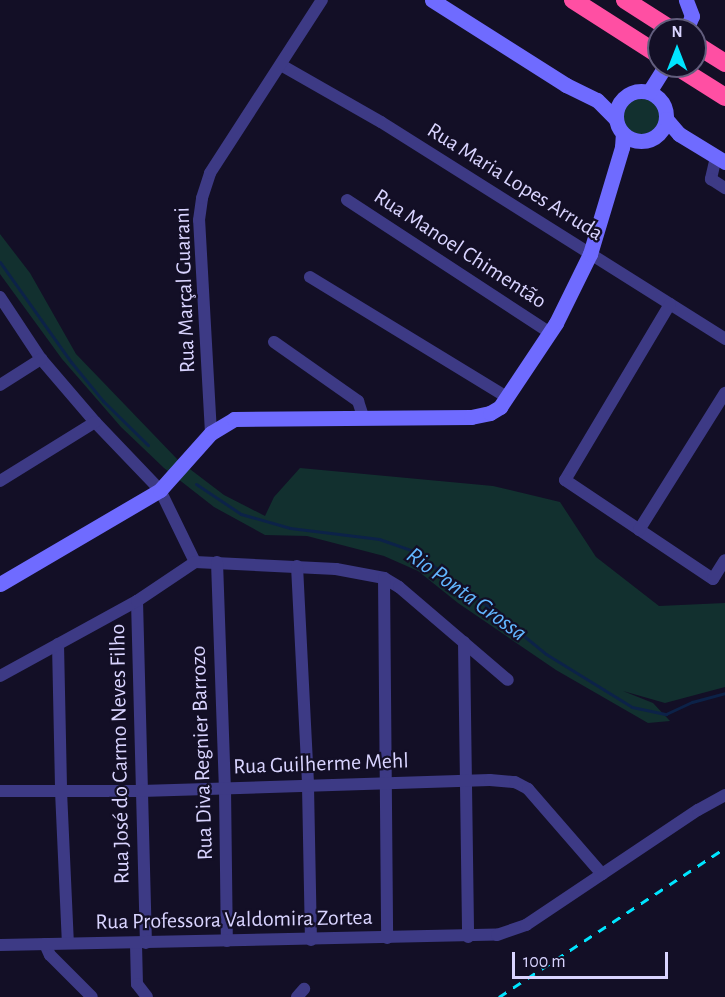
<!DOCTYPE html>
<meta charset="utf-8">
<style>
body{margin:0}
#map{position:relative;width:725px;height:997px;overflow:hidden;background:#130f26;font-family:"Alegreya Sans",sans-serif}
div>[style]{position:absolute}
.green>*{inset:0;background:#12302f}
.round{border-radius:50%}
.stream>*{height:3px;margin:-1.5px;padding:0 1.5px;transform-origin:1.5px;border-radius:1.5px;background:#0c2248}
.street>*{height:12px;margin:-6px;padding:0 6px;transform-origin:6px;border-radius:6px;background:#3d3a85}
.secondary>*{height:15px;margin:-7.5px;padding:0 7.5px;transform-origin:7.5px;border-radius:7.5px;background:#6f6bff}
.secondary>.ring{margin:-7.5px;padding:0;box-sizing:content-box;background:none;border:15px solid #6f6bff;border-radius:50%}
.highway>*{height:18px;margin:-9px;padding:0 9px;transform-origin:9px;border-radius:9px;background:#ff4fa3}
.rail>*{height:3px;margin-top:-1.5px;transform-origin:0;background:repeating-linear-gradient(90deg,#00e5ff 0 9px,transparent 0 17px)}
span{translate:-50% -50%;white-space:nowrap;text-align:center;line-height:1.15;-webkit-text-stroke:4.5px #130f26;paint-order:stroke}
.street-label{font-size:22px;color:#d9d4ff}
.water-label{font-size:24px;color:#62b6ff;font-style:italic}
.north{position:absolute;left:647px;top:18px;width:60px;height:60px;box-sizing:border-box;background:#130f26;border:2px solid #625e7d;border-radius:50%;rotate:0deg;font-size:16px;font-weight:700;line-height:24px;text-align:center;color:#d9d4ff}
.north::after{content:'';display:block;margin:auto;width:21px;height:27px;background:#00e5ff;clip-path:polygon(50% 0,100% 100%,50% 72%,0 100%)}
.scale{position:absolute;left:512px;top:952px;width:156px;height:27px;box-sizing:border-box;border:3px solid #d9d4ff;border-top:0;padding-left:8px;font-size:18px;line-height:21px;white-space:nowrap;color:#d9d4ff;-webkit-text-stroke:4px #130f26;paint-order:stroke}
</style>
<div id="map">
<div class="green">
<div class="round" style="left:620px;top:96px;width:40px;height:40px"></div>
<div style="clip-path:polygon(0 234px,30px 273px,76px 354px,178px 460px,224px 495px,265px 516px,274px 497px,300px 468px,493px 486px,560px 502px,596px 557px,659px 606px,725px 603px,725px 687px,665px 703px,623px 691px,653px 703px,670px 721px,648px 723px,556px 670px,458px 603px,418px 571px,384px 556px,307px 536px,265px 535px,214px 507px,164px 468px,121px 427px,62px 359px,0 274px)"></div>
</div>
<div class="stream">
<div style="left:0;top:262px;width:123px;rotate:54.6deg"></div>
<div style="left:71px;top:362px;width:50px;rotate:50.6deg"></div>
<div style="left:103px;top:401px;width:63px;rotate:44.4deg"></div>
<div style="left:196px;top:484px;width:54px;rotate:33.7deg"></div>
<div style="left:241px;top:514px;width:51px;rotate:15.9deg"></div>
<div style="left:290px;top:528px;width:90px;rotate:7deg"></div>
<div style="left:379px;top:539px;width:34px;rotate:19deg"></div>
<div style="left:411px;top:550px;width:85px;rotate:35.9deg"></div>
<div style="left:480px;top:600px;width:85px;rotate:39.3deg"></div>
<div style="left:546px;top:654px;width:101px;rotate:31.6deg"></div>
<div style="left:632px;top:707px;width:35px;rotate:12deg"></div>
<div style="left:666px;top:714px;width:29px;rotate:-25deg"></div>
<div style="left:692px;top:702px;width:34px;rotate:-15deg"></div>
</div>
<div class="street">
<div style="left:281px;top:65px;width:115px;rotate:29.7deg"></div>
<div style="left:381px;top:122px;width:407px;rotate:32.2deg"></div>
<div style="left:716px;top:157px;width:23px;rotate:103deg"></div>
<div style="left:711px;top:179px;width:17px;rotate:33deg"></div>
<div style="left:347px;top:200px;width:243px;rotate:33.2deg"></div>
<div style="left:310px;top:277px;width:232px;rotate:31.4deg"></div>
<div style="left:0;top:297px;width:74px;rotate:56.5deg"></div>
<div style="left:41px;top:359px;width:83px;rotate:49.4deg"></div>
<div style="left:95px;top:422px;width:94px;rotate:46.3deg"></div>
<div style="left:160px;top:490px;width:80px;rotate:64.1deg"></div>
<div style="left:195px;top:562px;width:141px;rotate:2.8deg"></div>
<div style="left:336px;top:569px;width:49px;rotate:10.6deg"></div>
<div style="left:384px;top:578px;width:17px;rotate:31deg"></div>
<div style="left:399px;top:587px;width:143px;rotate:40.5deg"></div>
<div style="left:670px;top:304px;width:205px;rotate:120.8deg"></div>
<div style="left:565px;top:480px;width:178px;rotate:33.8deg"></div>
<div style="left:713px;top:579px;width:22px;rotate:-58deg"></div>
<div style="left:274px;top:342px;width:103px;rotate:35.1deg"></div>
<div style="left:358px;top:401px;width:16px;rotate:72deg"></div>
<div style="left:0;top:385px;width:49px;rotate:-32.4deg"></div>
<div style="left:211px;top:433px;width:213px;rotate:-93.2deg"></div>
<div style="left:199px;top:220px;width:22px;rotate:-82deg"></div>
<div style="left:202px;top:198px;width:26px;rotate:-72deg"></div>
<div style="left:210px;top:173px;width:206px;rotate:-57.1deg"></div>
<div style="left:0;top:481px;width:112px;rotate:-31.8deg"></div>
<div style="left:639px;top:530px;width:162px;rotate:-57.9deg"></div>
<div style="left:217px;top:562px;width:226px;rotate:88deg"></div>
<div style="left:225px;top:788px;width:153px;rotate:89.3deg"></div>
<div style="left:297px;top:566px;width:220px;rotate:87.1deg"></div>
<div style="left:308px;top:786px;width:154px;rotate:88.9deg"></div>
<div style="left:384px;top:578px;width:360px;rotate:89.5deg"></div>
<div style="left:137px;top:601px;width:342px;rotate:88.5deg"></div>
<div style="left:464px;top:642px;width:295px;rotate:89.2deg"></div>
<div style="left:58px;top:644px;width:147px;rotate:88.8deg"></div>
<div style="left:61px;top:791px;width:152px;rotate:87.4deg"></div>
<div style="left:0;top:676px;width:156px;rotate:-28.7deg"></div>
<div style="left:137px;top:601px;width:70px;rotate:-33.9deg"></div>
<div style="left:0;top:791px;width:141px"></div>
<div style="left:141px;top:791px;width:349px;rotate:-1.8deg"></div>
<div style="left:490px;top:780px;width:25px;rotate:5deg"></div>
<div style="left:515px;top:782px;width:15px;rotate:28deg"></div>
<div style="left:528px;top:789px;width:113px;rotate:49deg"></div>
<div style="left:45px;top:944px;width:12px;rotate:66deg"></div>
<div style="left:50px;top:955px;width:59px;rotate:45deg"></div>
<div style="left:136px;top:944px;width:40px;rotate:88.6deg"></div>
<div style="left:137px;top:984px;width:16px;rotate:52deg"></div>
<div style="left:0;top:945px;width:497px;rotate:-1.2deg"></div>
<div style="left:497px;top:935px;width:31px;rotate:-19deg"></div>
<div style="left:526px;top:925px;width:207px;rotate:-33.8deg"></div>
<div style="left:698px;top:810px;width:31px;rotate:-29deg"></div>
<div style="left:297px;top:997px;width:11px;rotate:-49deg"></div>
</div>
<div class="secondary">
<div style="left:432px;top:0;width:159px;rotate:32.4deg"></div>
<div style="left:566px;top:85px;width:34px;rotate:26deg"></div>
<div style="left:597px;top:100px;width:27px;rotate:45deg"></div>
<div style="left:686px;top:30px;width:15px;rotate:-67deg"></div>
<div style="left:692px;top:16px;width:17px;rotate:-111deg"></div>
<div class="ring" style="left:616px;top:91px;width:35px;height:35px"></div>
<div style="left:649px;top:92px;width:31px;rotate:-58deg"></div>
<div style="left:666px;top:119px;width:20px;rotate:49deg"></div>
<div style="left:679px;top:134px;width:54px;rotate:31.3deg"></div>
<div style="left:0;top:584px;width:186px;rotate:-30.4deg"></div>
<div style="left:160px;top:490px;width:76px;rotate:-48.2deg"></div>
<div style="left:211px;top:433px;width:27px;rotate:-31deg"></div>
<div style="left:234px;top:419px;width:237px;rotate:-0.5deg"></div>
<div style="left:471px;top:417px;width:19px;rotate:-12deg"></div>
<div style="left:490px;top:413px;width:12px;rotate:-31deg"></div>
<div style="left:500px;top:407px;width:101px;rotate:-56.3deg"></div>
<div style="left:556px;top:323px;width:77px;rotate:-63.8deg"></div>
<div style="left:590px;top:254px;width:112px;rotate:-73.3deg"></div>
<div style="left:622px;top:147px;width:13px;rotate:-86deg"></div>
</div>
<div class="highway">
<div style="left:573px;top:0;width:102px;rotate:32.6deg"></div>
<div style="left:625px;top:0;width:56px;rotate:32.6deg"></div>
<div style="left:695px;top:44px;width:36px;rotate:32deg"></div>
<div style="left:676px;top:66px;width:58px;rotate:32.3deg"></div>
</div>
<div class="rail">
<div style="left:499px;top:997px;width:271px;rotate:-33.4deg"></div>
</div>
<div class="street-label">
<span style="left:515px;top:182px;rotate:32deg">Rua Maria Lopes Arruda</span>
<span style="left:460px;top:249px;rotate:33deg">Rua Manoel Chimentão</span>
<span style="left:185px;top:290px;rotate:-92deg">Rua Marçal Guarani</span>
<span style="left:202px;top:753px;rotate:-92deg">Rua Diva Regnier Barrozo</span>
<span style="left:120px;top:754px;rotate:-91deg">Rua José do Carmo Neves Filho</span>
<span style="left:321px;top:764px;rotate:-2deg">Rua Guilherme Mehl</span>
<span style="left:234px;top:920px;rotate:-1deg">Rua Professora Valdomira Zortea</span>
</div>
<div class="water-label">
<span style="left:466px;top:595px;rotate:36deg">Rio Ponta Grossa</span>
</div>
<div class="north">N</div>
<div class="scale">100 m</div>
</div>
